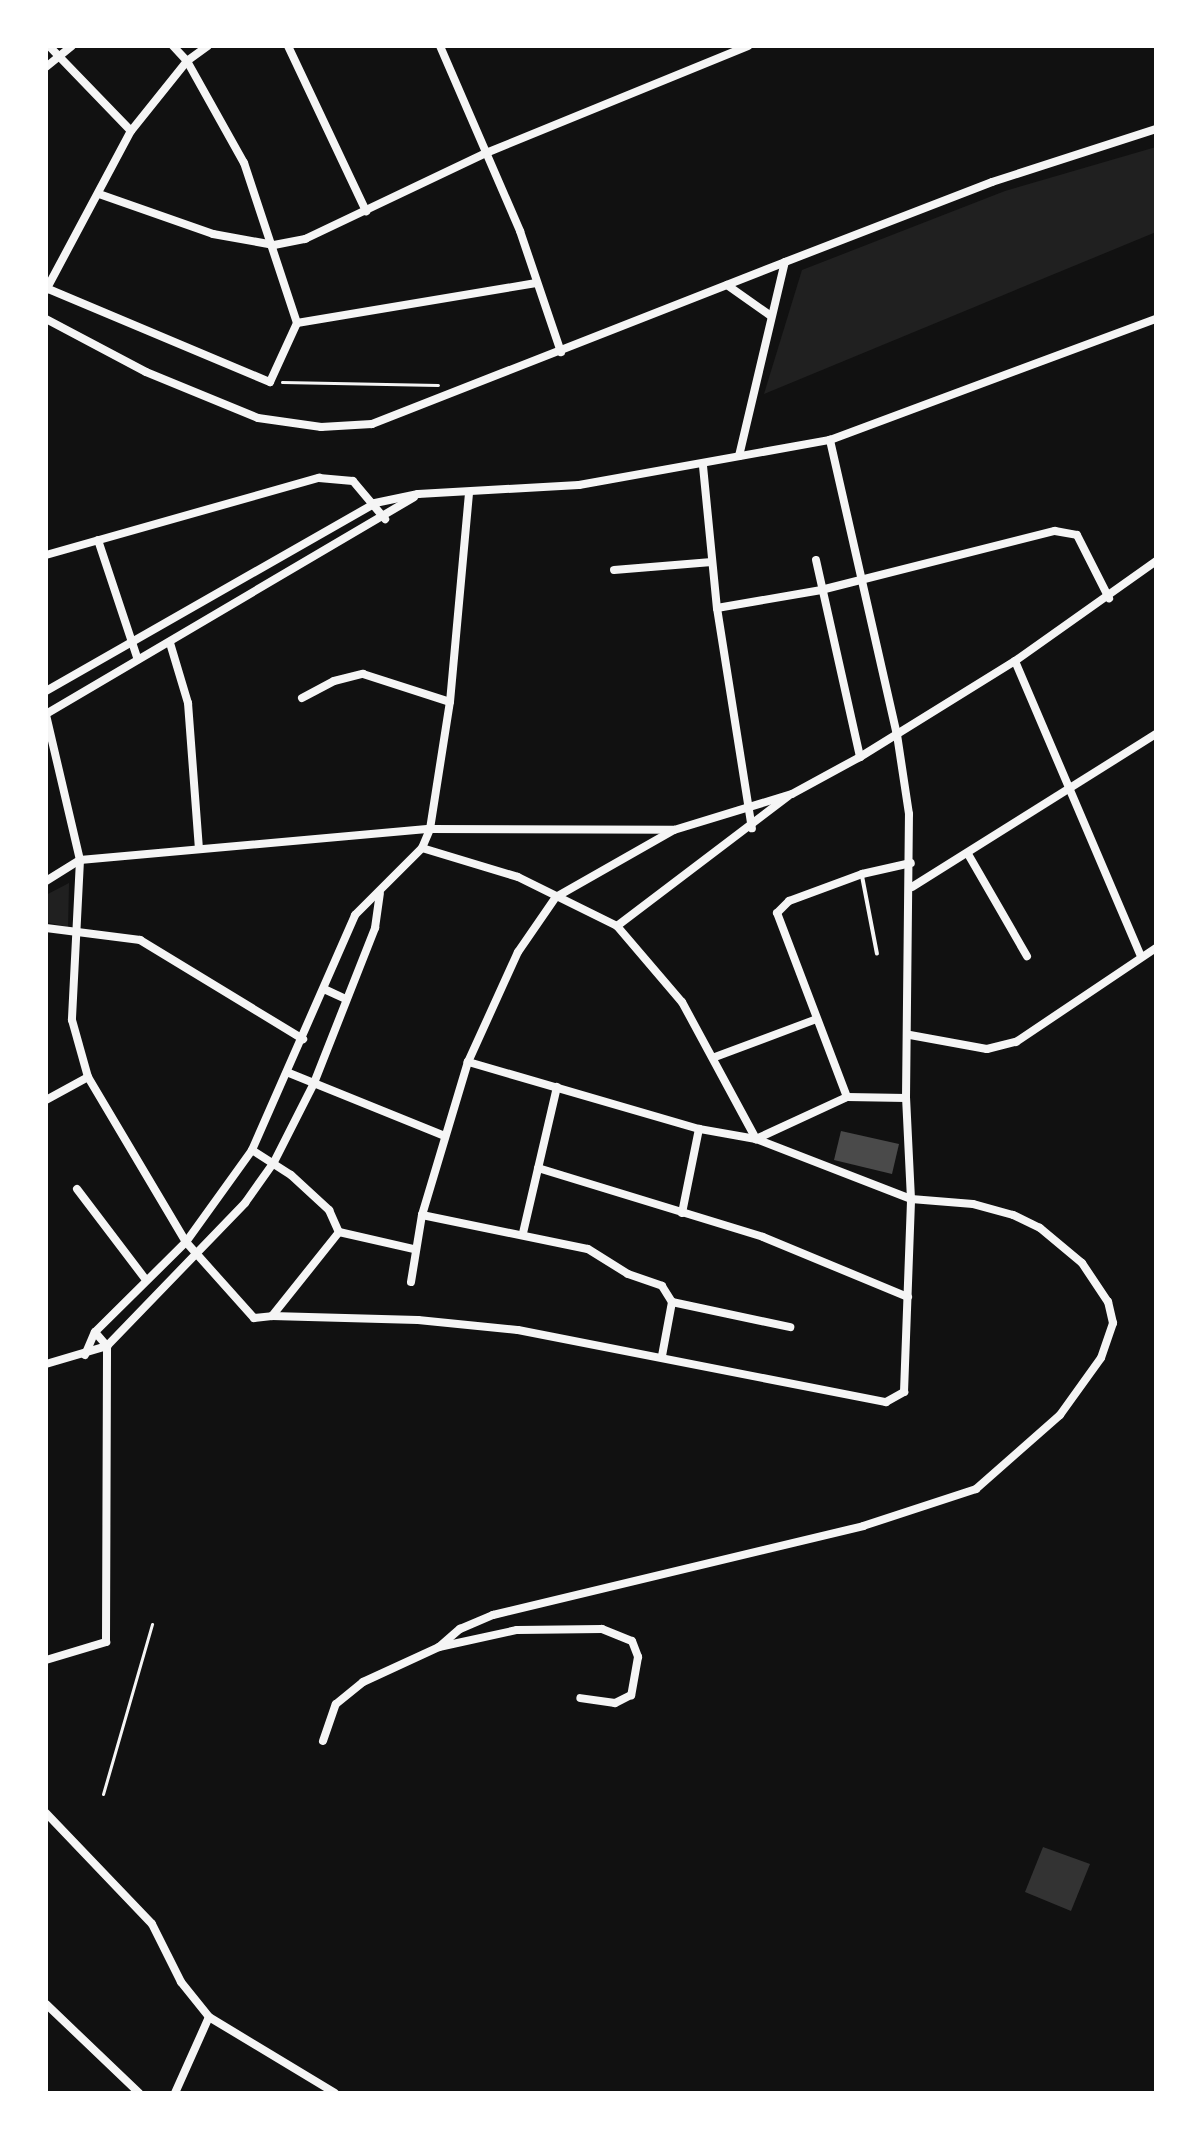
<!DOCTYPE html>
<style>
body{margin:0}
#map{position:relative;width:1202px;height:2139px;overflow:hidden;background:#111;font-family:"Source Serif 4",serif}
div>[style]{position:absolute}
.green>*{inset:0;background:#202020}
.water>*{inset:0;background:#333}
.building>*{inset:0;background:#4a4a4a}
.path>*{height:3px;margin:-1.5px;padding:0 1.5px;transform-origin:1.5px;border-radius:1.5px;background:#f5f5f5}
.service>*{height:4px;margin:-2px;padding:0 2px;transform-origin:2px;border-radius:2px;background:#f5f5f5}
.minor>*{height:8px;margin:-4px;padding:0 4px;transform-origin:4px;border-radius:4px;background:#f5f5f5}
span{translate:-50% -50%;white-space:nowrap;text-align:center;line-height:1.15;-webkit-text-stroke:7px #fff;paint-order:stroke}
.frame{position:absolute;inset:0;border:48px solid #fff;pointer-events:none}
</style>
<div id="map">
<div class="green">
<div style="clip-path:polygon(1156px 147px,1156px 232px,764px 394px,802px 270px,1005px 191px)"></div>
<div style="clip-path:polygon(69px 883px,68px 927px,46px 922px,46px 895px)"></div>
</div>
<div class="water">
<div style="clip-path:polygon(1043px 1847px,1090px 1864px,1071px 1911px,1025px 1892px)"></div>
</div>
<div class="building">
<div style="clip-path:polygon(841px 1131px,899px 1144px,892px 1174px,834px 1160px)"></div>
</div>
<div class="path">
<div style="left:282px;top:382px;width:156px;rotate:1.1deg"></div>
<div style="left:103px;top:1794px;width:177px;rotate:-73.9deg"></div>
</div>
<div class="service">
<div style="left:862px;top:876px;width:79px;rotate:79.1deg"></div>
</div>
<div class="minor">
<div style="left:49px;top:46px;width:118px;rotate:46deg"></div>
<div style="left:288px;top:46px;width:183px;rotate:64.7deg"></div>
<div style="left:440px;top:46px;width:202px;rotate:66.6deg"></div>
<div style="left:520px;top:231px;width:128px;rotate:71.3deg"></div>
<div style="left:46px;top:67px;width:33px;rotate:-39deg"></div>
<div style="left:99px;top:194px;width:121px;rotate:19.3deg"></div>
<div style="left:213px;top:234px;width:62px;rotate:10.2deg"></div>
<div style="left:274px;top:245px;width:32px;rotate:-11deg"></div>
<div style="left:305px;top:239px;width:200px;rotate:-25.4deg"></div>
<div style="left:486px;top:153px;width:283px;rotate:-22.2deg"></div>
<div style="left:727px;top:285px;width:54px;rotate:35.2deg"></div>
<div style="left:46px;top:288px;width:243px;rotate:22.8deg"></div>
<div style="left:270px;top:382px;width:65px;rotate:-65.4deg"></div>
<div style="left:297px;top:323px;width:169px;rotate:-108.3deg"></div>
<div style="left:244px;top:163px;width:117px;rotate:-119.2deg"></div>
<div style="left:187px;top:61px;width:21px;rotate:-133deg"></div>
<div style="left:46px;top:290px;width:180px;rotate:-61.9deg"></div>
<div style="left:131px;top:131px;width:90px;rotate:-51.3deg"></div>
<div style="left:187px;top:61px;width:26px;rotate:-36deg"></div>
<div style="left:46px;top:319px;width:113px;rotate:27.9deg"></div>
<div style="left:146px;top:372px;width:121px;rotate:22.3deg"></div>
<div style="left:258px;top:418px;width:64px;rotate:8.1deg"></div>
<div style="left:321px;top:427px;width:51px;rotate:-3.4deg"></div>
<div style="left:372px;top:424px;width:444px;rotate:-21.4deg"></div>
<div style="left:297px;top:323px;width:241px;rotate:-9.5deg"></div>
<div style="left:739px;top:456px;width:199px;rotate:-76.7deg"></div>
<div style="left:785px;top:262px;width:222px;rotate:-21.1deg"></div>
<div style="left:992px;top:182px;width:172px;rotate:-17.9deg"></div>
<div style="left:703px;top:466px;width:143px;rotate:84.4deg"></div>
<div style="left:717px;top:608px;width:223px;rotate:81deg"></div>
<div style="left:98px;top:540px;width:126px;rotate:71.6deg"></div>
<div style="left:46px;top:555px;width:284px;rotate:-15.8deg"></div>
<div style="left:319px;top:478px;width:34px;rotate:5deg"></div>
<div style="left:353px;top:481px;width:50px;rotate:49.9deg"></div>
<div style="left:816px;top:560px;width:202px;rotate:77.4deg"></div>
<div style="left:614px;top:570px;width:98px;rotate:-4.7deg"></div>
<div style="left:717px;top:608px;width:106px;rotate:-9.8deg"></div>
<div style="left:821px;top:590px;width:241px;rotate:-14.2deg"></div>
<div style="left:1055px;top:531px;width:22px;rotate:10deg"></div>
<div style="left:1077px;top:535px;width:71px;rotate:63.1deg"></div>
<div style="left:170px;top:643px;width:63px;rotate:73.3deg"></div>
<div style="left:188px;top:703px;width:146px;rotate:85.7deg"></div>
<div style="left:1015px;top:661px;width:321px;rotate:66.9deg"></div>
<div style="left:46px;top:691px;width:379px;rotate:-29.7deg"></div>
<div style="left:375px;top:503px;width:44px;rotate:-11.8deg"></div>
<div style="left:418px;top:494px;width:161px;rotate:-3.2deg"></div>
<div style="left:579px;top:485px;width:255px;rotate:-10.2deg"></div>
<div style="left:830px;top:440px;width:348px;rotate:-20.4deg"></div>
<div style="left:302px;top:698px;width:36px;rotate:-28deg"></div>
<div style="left:334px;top:681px;width:30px;rotate:-14deg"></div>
<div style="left:363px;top:674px;width:91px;rotate:17.8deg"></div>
<div style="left:46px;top:714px;width:427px;rotate:-30.5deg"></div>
<div style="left:46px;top:715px;width:149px;rotate:76.8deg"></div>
<div style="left:80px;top:860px;width:160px;rotate:92.9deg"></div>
<div style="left:72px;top:1020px;width:59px;rotate:74.3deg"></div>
<div style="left:88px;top:1077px;width:192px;rotate:59.3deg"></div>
<div style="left:186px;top:1242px;width:102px;rotate:48.2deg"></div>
<div style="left:254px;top:1318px;width:18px;rotate:-6deg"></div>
<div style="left:272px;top:1316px;width:107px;rotate:-51.4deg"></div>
<div style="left:422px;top:848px;width:100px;rotate:16.8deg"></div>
<div style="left:518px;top:877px;width:110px;rotate:26.3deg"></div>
<div style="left:617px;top:926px;width:100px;rotate:49.5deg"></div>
<div style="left:682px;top:1002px;width:156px;rotate:61.6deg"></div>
<div style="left:968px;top:854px;width:118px;rotate:60deg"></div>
<div style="left:46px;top:881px;width:40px;rotate:-32deg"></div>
<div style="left:80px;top:860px;width:351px;rotate:-5.1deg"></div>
<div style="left:430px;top:829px;width:244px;rotate:0.2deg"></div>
<div style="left:674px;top:830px;width:123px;rotate:-17deg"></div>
<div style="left:792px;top:794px;width:77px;rotate:-28.6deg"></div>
<div style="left:860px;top:757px;width:182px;rotate:-31.8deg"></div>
<div style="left:1015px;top:661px;width:173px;rotate:-35.3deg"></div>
<div style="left:912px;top:887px;width:288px;rotate:-32.1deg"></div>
<div style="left:617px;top:926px;width:215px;rotate:-37.2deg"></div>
<div style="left:46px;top:928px;width:95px;rotate:7.3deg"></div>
<div style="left:140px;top:940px;width:191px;rotate:31.3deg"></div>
<div style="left:324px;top:989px;width:23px;rotate:25deg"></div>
<div style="left:910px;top:1035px;width:78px;rotate:10.3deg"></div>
<div style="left:987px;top:1049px;width:30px;rotate:-14deg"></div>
<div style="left:1016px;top:1042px;width:169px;rotate:-33.9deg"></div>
<div style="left:715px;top:1057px;width:106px;rotate:-20.5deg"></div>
<div style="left:289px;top:1073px;width:168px;rotate:22deg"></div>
<div style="left:847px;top:1097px;width:197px;rotate:-110.8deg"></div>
<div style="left:777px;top:913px;width:17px;rotate:-45deg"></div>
<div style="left:789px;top:901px;width:78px;rotate:-20.3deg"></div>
<div style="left:862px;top:874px;width:50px;rotate:-12.7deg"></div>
<div style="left:46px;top:1100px;width:48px;rotate:-28.7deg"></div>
<div style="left:756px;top:1139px;width:100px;rotate:-24.8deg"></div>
<div style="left:847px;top:1097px;width:59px;rotate:1deg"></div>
<div style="left:252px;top:1150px;width:46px;rotate:32.7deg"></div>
<div style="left:291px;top:1175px;width:52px;rotate:42.6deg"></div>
<div style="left:329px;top:1210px;width:24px;rotate:66deg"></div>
<div style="left:339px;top:1232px;width:77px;rotate:12.8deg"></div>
<div style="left:538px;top:1168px;width:235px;rotate:17deg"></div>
<div style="left:763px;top:1237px;width:157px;rotate:22.5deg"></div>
<div style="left:77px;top:1189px;width:114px;rotate:52.8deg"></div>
<div style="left:682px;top:1213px;width:86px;rotate:-78.6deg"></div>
<div style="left:422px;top:1215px;width:169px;rotate:11.6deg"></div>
<div style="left:588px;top:1249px;width:47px;rotate:32deg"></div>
<div style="left:628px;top:1274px;width:36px;rotate:19deg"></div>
<div style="left:662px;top:1286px;width:19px;rotate:58deg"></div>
<div style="left:672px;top:1302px;width:55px;rotate:100.5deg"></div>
<div style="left:523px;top:1233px;width:150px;rotate:-76.9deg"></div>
<div style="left:411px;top:1282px;width:68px;rotate:-80.7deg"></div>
<div style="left:422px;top:1215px;width:160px;rotate:-73.3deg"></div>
<div style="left:468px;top:1062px;width:121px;rotate:-65.6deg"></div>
<div style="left:518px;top:952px;width:67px;rotate:-55.4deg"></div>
<div style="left:556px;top:897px;width:136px;rotate:-29.6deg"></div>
<div style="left:672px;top:1302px;width:121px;rotate:12deg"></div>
<div style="left:272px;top:1316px;width:146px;rotate:1.6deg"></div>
<div style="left:418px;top:1320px;width:100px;rotate:5.7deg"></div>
<div style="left:518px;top:1330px;width:375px;rotate:11.1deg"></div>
<div style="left:886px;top:1402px;width:21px;rotate:-29deg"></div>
<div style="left:904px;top:1392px;width:193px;rotate:-87.9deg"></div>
<div style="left:911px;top:1199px;width:101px;rotate:-92.8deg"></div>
<div style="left:906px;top:1098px;width:284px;rotate:-89.4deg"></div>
<div style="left:909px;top:814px;width:80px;rotate:-98.6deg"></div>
<div style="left:897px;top:735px;width:303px;rotate:-102.8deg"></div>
<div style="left:85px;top:1355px;width:25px;rotate:-67deg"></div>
<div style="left:95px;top:1332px;width:128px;rotate:-44.7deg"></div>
<div style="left:186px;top:1242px;width:113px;rotate:-54.3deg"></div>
<div style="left:252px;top:1150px;width:257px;rotate:-66.3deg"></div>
<div style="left:355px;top:915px;width:95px;rotate:-45deg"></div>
<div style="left:422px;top:848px;width:21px;rotate:-67deg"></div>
<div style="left:430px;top:829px;width:129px;rotate:-81.1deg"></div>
<div style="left:450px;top:702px;width:210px;rotate:-84.8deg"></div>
<div style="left:46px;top:1364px;width:64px;rotate:-16.4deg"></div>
<div style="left:107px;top:1346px;width:199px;rotate:-46deg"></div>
<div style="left:245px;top:1203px;width:50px;rotate:-54.7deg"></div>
<div style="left:274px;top:1162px;width:89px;rotate:-63.1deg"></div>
<div style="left:314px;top:1083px;width:167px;rotate:-68.5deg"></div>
<div style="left:375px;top:928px;width:35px;rotate:-82deg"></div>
<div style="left:439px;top:1647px;width:28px;rotate:-41deg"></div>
<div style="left:460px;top:1629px;width:36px;rotate:-23deg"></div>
<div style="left:493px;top:1615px;width:381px;rotate:-13.5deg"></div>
<div style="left:863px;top:1526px;width:119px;rotate:-18.1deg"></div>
<div style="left:976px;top:1489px;width:112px;rotate:-41.4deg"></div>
<div style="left:1060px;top:1415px;width:70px;rotate:-54.3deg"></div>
<div style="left:1101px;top:1358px;width:37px;rotate:-71deg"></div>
<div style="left:1113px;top:1323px;width:22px;rotate:-103deg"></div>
<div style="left:1108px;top:1302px;width:47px;rotate:-123.7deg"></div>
<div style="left:1082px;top:1263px;width:55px;rotate:-140.2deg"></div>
<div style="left:1040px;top:1228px;width:30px;rotate:-154deg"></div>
<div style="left:1013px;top:1215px;width:41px;rotate:-164.6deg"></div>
<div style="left:973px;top:1204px;width:62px;rotate:-175.4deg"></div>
<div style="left:911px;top:1199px;width:166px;rotate:-158.8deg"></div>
<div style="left:756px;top:1139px;width:58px;rotate:-170deg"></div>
<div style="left:699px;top:1129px;width:241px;rotate:-163.8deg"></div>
<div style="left:46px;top:1660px;width:63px;rotate:-16.7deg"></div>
<div style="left:106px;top:1642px;width:296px;rotate:-89.8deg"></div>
<div style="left:107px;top:1346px;width:18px;rotate:-131deg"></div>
<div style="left:323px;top:1741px;width:39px;rotate:-71deg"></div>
<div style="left:336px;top:1704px;width:35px;rotate:-39deg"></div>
<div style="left:363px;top:1682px;width:84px;rotate:-24.7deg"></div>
<div style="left:439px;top:1647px;width:80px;rotate:-12.3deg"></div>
<div style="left:517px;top:1630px;width:85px;rotate:-0.7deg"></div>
<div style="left:602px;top:1629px;width:32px;rotate:22deg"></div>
<div style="left:632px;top:1641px;width:17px;rotate:69deg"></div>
<div style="left:638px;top:1657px;width:39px;rotate:100deg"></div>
<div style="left:631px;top:1695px;width:18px;rotate:153deg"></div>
<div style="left:615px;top:1703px;width:35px;rotate:-172deg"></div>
<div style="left:46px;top:1813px;width:153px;rotate:46.3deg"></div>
<div style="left:152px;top:1924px;width:65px;rotate:63.4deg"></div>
<div style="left:181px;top:1982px;width:45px;rotate:51.3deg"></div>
<div style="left:209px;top:2017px;width:147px;rotate:31.1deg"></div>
<div style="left:46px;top:2004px;width:129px;rotate:43.7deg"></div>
<div style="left:175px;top:2093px;width:83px;rotate:-65.9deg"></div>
</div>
<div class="frame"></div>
</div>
